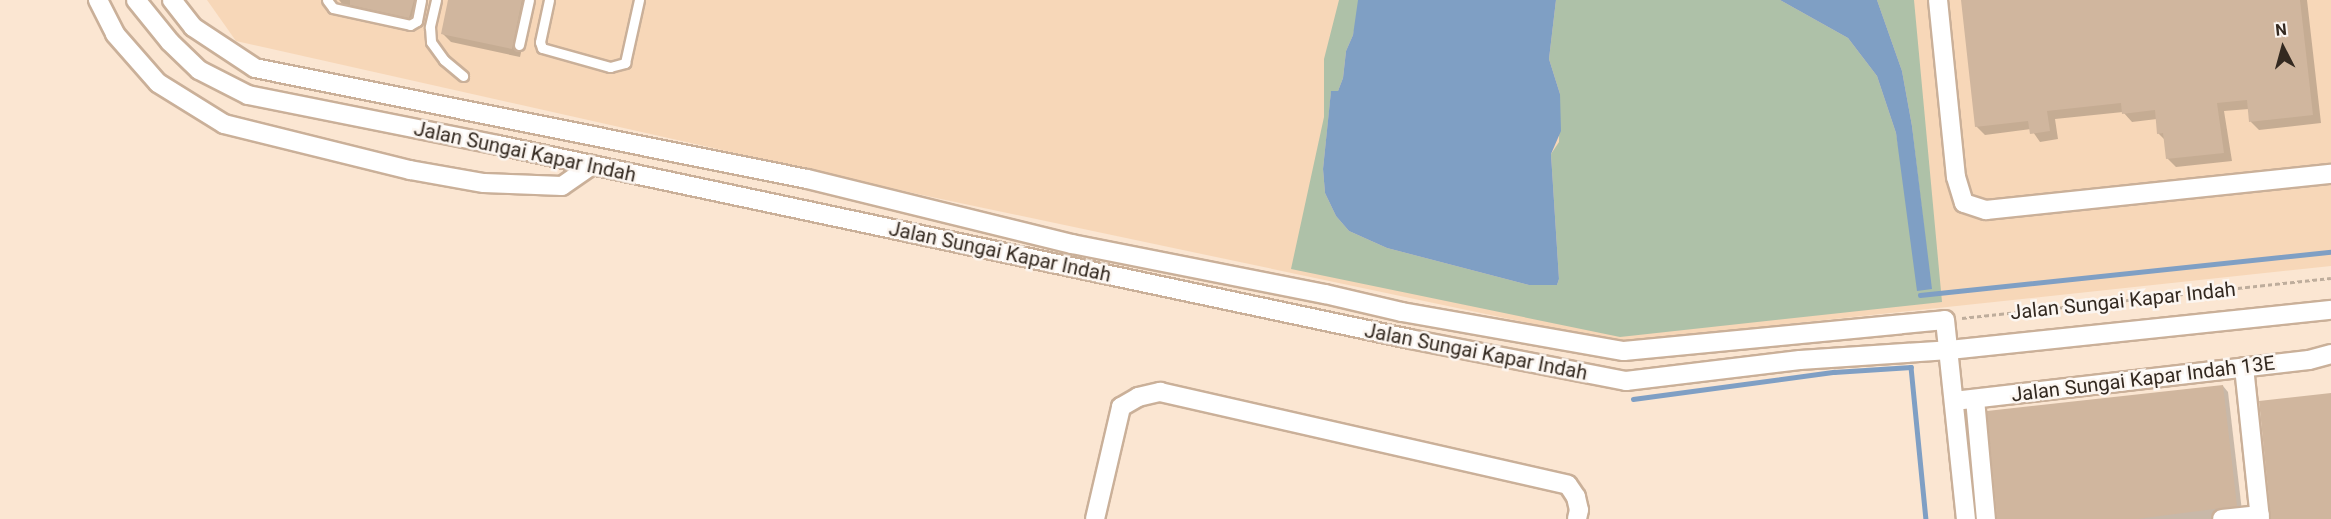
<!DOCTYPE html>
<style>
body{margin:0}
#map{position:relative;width:2331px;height:519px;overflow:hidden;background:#fbe6d2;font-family:Roboto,sans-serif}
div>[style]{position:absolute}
.built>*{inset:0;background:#f7d7b8}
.green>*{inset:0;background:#aec1a8}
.water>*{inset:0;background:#7f9fc4}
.shadow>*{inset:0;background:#0003}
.stream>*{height:4.5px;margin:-2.25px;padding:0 2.25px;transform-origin:2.25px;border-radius:2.25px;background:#7f9fc4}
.building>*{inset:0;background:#d0b69e}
.path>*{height:3px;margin-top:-1.5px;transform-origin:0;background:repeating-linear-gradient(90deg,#bead9c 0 4.5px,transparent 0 7.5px)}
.roads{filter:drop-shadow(2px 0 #cab099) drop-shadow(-2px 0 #cab099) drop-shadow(0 2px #cab099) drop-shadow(0 -2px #cab099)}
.lane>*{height:9px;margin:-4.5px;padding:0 4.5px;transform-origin:4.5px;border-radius:4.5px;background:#fff}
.street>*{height:18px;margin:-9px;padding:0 9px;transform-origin:9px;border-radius:9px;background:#fff}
span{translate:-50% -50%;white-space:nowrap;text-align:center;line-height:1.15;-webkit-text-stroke:5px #fcf6f1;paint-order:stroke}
.street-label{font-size:20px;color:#332920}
.north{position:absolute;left:2253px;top:18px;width:60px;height:60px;-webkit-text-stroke:4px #fcf6f1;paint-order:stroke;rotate:354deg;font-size:16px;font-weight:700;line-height:24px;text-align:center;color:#332920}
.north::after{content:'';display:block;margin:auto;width:21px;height:27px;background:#332920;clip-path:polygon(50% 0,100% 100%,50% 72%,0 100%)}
</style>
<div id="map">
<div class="built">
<div style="clip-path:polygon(207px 0,2331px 0,2331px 266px,1619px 342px,922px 195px,236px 41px)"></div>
</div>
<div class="green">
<div style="clip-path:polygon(1339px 0,1358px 0,1358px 13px,1353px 35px,1346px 51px,1343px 78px,1338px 91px,1331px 92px,1323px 169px,1325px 193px,1336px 216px,1349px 231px,1387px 248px,1529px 285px,1557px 285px,1559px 279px,1551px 154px,1559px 142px,1560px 94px,1549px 59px,1556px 0,1780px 0,1848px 38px,1877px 76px,1896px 133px,1904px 179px,1931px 289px,1912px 126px,1902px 71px,1877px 0,1914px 0,1942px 302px,1620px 337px,1291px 269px,1324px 117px,1324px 59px)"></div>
</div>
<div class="water">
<div style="clip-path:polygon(1358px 0,1556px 0,1549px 59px,1560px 94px,1561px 131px,1551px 154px,1559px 279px,1557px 285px,1529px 285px,1387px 248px,1349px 231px,1336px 216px,1325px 193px,1323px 169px,1331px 91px,1338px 91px,1343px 78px,1346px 51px,1353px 35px)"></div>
<div style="clip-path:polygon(1780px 0,1877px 0,1902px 71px,1912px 126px,1932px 289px,1917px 291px,1896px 133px,1877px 76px,1848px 38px)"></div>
</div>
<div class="shadow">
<div style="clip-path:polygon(339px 0,424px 0,419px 24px,347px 10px)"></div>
<div style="clip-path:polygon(450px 0,533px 0,520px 57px,451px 42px,443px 34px)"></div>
<div style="clip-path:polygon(1962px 0,2307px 0,2321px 123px,2259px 130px,2251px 122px,2249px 109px,2224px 111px,2232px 161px,2176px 167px,2167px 158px,2165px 140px,2158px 133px,2157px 119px,2132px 122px,2123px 112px,2055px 119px,2058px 139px,2040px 142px,2031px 129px,1985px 135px,1976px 126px)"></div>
<div style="clip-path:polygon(2223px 386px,2228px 392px,2242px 511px,2219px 519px,1999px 519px)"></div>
</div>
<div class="stream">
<div style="left:1920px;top:295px;width:413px;rotate:-6deg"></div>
<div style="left:1633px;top:399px;width:203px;rotate:-7.7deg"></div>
<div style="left:1834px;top:372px;width:77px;rotate:-3.7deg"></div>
<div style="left:1911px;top:367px;width:153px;rotate:84.4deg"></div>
</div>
<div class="building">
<div style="clip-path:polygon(350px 0,414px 0,409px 18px,350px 5px)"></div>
<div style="clip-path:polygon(448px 0,522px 0,512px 49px,441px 34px)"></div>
<div style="clip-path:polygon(1961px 0,2300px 0,2313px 115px,2249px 122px,2247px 100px,2217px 103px,2224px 153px,2166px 159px,2163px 133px,2157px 134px,2155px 110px,2122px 114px,2121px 103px,2047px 111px,2050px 131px,2030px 134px,2028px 121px,1975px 127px)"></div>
<div style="clip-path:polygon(2223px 385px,2237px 506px,2137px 519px,1997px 519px,1987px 411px)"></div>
<div style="clip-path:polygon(2331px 393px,2331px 519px,2271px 519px,2259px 401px)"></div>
</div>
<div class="path">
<div style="left:1962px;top:318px;width:371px;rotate:-6.2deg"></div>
</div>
<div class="roads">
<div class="lane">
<div style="left:327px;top:0;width:10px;rotate:53deg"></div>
<div style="left:333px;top:8px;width:79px;rotate:12.4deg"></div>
<div style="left:410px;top:25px;width:8px;rotate:-30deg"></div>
<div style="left:417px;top:21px;width:21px;rotate:-79deg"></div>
<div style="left:436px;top:0;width:28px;rotate:103deg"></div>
<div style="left:430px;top:27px;width:15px;rotate:86deg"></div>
<div style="left:431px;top:42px;width:22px;rotate:54deg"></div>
<div style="left:444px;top:60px;width:25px;rotate:40deg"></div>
<div style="left:549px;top:0;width:43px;rotate:102.1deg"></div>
<div style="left:540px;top:42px;width:6px;rotate:72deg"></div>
<div style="left:542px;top:48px;width:71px;rotate:15.6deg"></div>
<div style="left:610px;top:67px;width:16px;rotate:-15deg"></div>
<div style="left:625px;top:63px;width:65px;rotate:-77.5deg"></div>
<div style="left:519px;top:45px;width:46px;rotate:-77.5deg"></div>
</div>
<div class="street">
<div style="left:98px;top:0;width:38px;rotate:63deg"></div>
<div style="left:115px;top:34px;width:65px;rotate:48.7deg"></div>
<div style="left:158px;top:83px;width:78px;rotate:31.8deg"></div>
<div style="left:224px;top:124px;width:192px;rotate:13.9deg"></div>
<div style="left:410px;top:170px;width:75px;rotate:10deg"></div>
<div style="left:484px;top:183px;width:78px;rotate:2.2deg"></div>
<div style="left:562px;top:186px;width:37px;rotate:-35deg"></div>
<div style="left:136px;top:0;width:54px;rotate:51deg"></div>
<div style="left:170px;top:42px;width:40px;rotate:44deg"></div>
<div style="left:199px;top:70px;width:55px;rotate:27deg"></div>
<div style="left:248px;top:95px;width:255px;rotate:11.3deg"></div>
<div style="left:498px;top:145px;width:932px;rotate:12.01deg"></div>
<div style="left:1410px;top:339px;width:220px;rotate:11deg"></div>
<div style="left:1626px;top:381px;width:175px;rotate:-6.9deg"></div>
<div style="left:1800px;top:360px;width:149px;rotate:-3.8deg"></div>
<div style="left:1949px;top:350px;width:384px;rotate:-6deg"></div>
<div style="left:172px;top:0;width:34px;rotate:52deg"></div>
<div style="left:193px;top:27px;width:74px;rotate:33.5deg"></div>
<div style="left:255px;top:68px;width:563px;rotate:11.37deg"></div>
<div style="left:807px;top:179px;width:273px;rotate:13.8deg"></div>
<div style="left:1072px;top:244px;width:258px;rotate:11.2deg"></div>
<div style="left:1325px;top:294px;width:79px;rotate:13.2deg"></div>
<div style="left:1402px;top:312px;width:225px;rotate:10deg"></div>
<div style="left:1624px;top:351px;width:322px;rotate:-5.5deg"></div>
<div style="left:1945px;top:320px;width:200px;rotate:84deg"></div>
<div style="left:1938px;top:0;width:178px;rotate:84.2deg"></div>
<div style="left:1956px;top:177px;width:27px;rotate:73deg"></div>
<div style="left:1964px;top:203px;width:23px;rotate:18deg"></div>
<div style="left:1986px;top:210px;width:347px;rotate:-6deg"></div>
<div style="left:2244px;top:367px;width:153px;rotate:84deg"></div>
<div style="left:1975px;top:399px;width:121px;rotate:84.8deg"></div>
<div style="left:1954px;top:401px;width:357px;rotate:-6.6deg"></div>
<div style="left:2309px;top:360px;width:23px;rotate:-15deg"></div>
<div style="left:1095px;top:519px;width:115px;rotate:-76.9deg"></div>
<div style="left:1121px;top:407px;width:20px;rotate:-30deg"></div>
<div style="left:1138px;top:397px;width:23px;rotate:-13deg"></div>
<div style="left:1160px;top:392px;width:418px;rotate:12.8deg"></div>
<div style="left:1568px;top:485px;width:14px;rotate:56deg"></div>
<div style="left:1576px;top:497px;width:13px;rotate:77deg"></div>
<div style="left:1579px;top:510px;width:9px;rotate:103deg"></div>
<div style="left:2222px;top:519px;width:38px;rotate:-6deg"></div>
</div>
</div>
<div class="street-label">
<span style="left:525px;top:152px;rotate:12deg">Jalan Sungai Kapar Indah</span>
<span style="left:1000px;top:252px;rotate:12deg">Jalan Sungai Kapar Indah</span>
<span style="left:2123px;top:301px;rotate:-6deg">Jalan Sungai Kapar Indah</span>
<span style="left:1476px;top:352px;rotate:11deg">Jalan Sungai Kapar Indah</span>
<span style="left:2143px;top:379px;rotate:-7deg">Jalan Sungai Kapar Indah 13E</span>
</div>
<div class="north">N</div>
</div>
